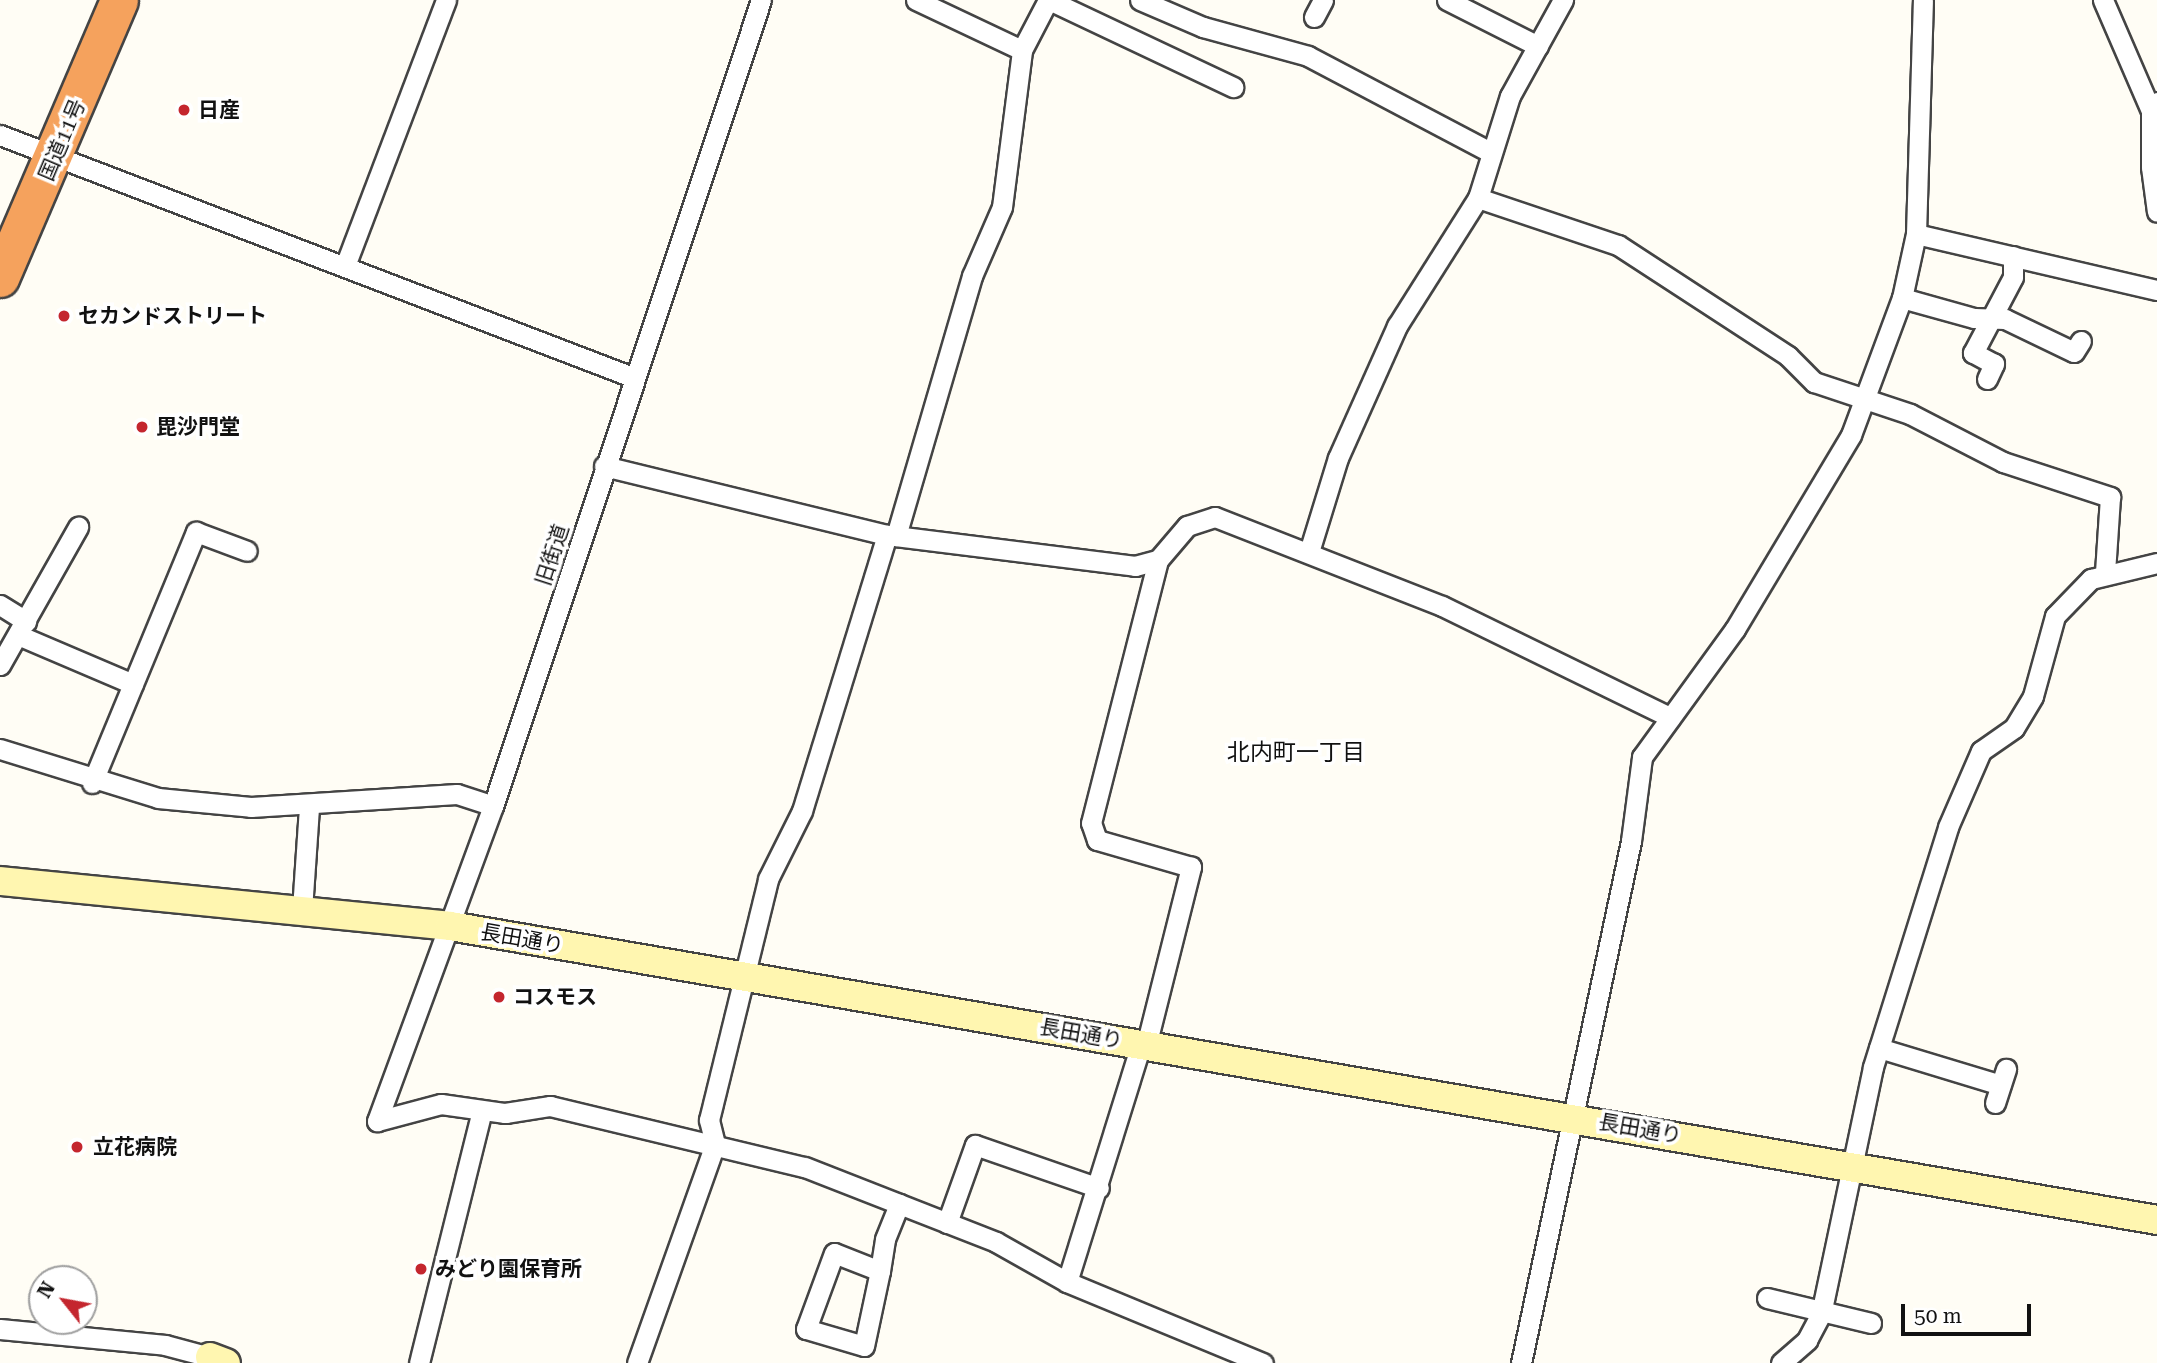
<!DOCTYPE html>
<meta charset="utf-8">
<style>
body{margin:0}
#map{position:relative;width:2157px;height:1363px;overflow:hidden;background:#fffdf5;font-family:"Roboto Serif","Noto Sans JP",serif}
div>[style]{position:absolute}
.roads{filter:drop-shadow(2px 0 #444) drop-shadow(-2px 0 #444) drop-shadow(0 2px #444) drop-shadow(0 -2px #444)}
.street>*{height:19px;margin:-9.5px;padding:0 9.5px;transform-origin:9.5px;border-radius:9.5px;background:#fff}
.secondary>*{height:28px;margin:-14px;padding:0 14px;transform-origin:14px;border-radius:14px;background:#fff6b0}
.highway>*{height:37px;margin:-18.5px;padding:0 18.5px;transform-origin:18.5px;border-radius:18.5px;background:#f5a25d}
.dots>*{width:19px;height:19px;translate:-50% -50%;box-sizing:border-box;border:4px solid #fff;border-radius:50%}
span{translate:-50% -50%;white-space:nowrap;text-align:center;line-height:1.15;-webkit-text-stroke:7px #fff;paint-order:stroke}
.poi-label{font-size:21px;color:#111;font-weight:700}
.left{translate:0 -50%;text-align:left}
.street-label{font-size:21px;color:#111}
.neighbourhood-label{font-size:23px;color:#111}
.north{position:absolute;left:28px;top:1265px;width:70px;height:70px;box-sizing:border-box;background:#fff;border:2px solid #a0a0a0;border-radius:50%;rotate:301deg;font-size:19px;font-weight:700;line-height:28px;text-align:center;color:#111}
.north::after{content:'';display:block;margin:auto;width:24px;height:32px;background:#c4262e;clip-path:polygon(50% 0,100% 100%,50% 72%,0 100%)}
.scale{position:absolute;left:1901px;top:1304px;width:130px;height:32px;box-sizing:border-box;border:4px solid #111;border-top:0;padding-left:9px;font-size:21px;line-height:24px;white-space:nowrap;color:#111;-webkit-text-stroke:5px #fff;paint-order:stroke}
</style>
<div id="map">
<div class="roads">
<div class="street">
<div style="left:761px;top:0;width:849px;rotate:108.39deg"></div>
<div style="left:493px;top:806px;width:336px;rotate:110.2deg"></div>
<div style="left:377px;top:1121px;width:66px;rotate:-14.9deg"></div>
<div style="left:441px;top:1104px;width:65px;rotate:8deg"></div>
<div style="left:505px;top:1113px;width:46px;rotate:-8.8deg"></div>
<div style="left:550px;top:1106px;width:262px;rotate:13.5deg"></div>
<div style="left:805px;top:1167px;width:205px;rotate:21.4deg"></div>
<div style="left:996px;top:1242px;width:81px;rotate:29.4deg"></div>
<div style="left:1067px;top:1282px;width:212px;rotate:22.5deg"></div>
<div style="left:916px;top:0;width:117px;rotate:25.3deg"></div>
<div style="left:1049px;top:0;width:204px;rotate:25.3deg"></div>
<div style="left:1140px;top:0;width:69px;rotate:23.2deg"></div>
<div style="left:1203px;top:27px;width:109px;rotate:15.4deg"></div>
<div style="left:1308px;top:56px;width:206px;rotate:27.8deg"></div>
<div style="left:1447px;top:0;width:102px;rotate:26.8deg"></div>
<div style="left:2103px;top:0;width:121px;rotate:66.6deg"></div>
<div style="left:1314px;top:17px;width:19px;rotate:-62deg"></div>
<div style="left:2157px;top:102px;width:11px;rotate:124deg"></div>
<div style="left:2151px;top:111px;width:56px;rotate:90deg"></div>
<div style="left:2151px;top:167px;width:45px;rotate:82.4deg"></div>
<div style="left:0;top:135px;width:680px;rotate:20.94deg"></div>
<div style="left:1478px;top:198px;width:148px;rotate:18.6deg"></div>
<div style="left:1618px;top:245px;width:203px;rotate:33.1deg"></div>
<div style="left:1788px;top:356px;width:37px;rotate:45deg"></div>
<div style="left:1814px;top:382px;width:101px;rotate:18.4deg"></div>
<div style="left:1910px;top:414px;width:105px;rotate:27.3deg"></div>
<div style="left:2003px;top:462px;width:113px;rotate:18.1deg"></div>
<div style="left:2110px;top:497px;width:75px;rotate:93.8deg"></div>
<div style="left:1916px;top:234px;width:247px;rotate:13.1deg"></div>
<div style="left:345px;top:266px;width:285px;rotate:-69.2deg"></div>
<div style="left:1902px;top:298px;width:75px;rotate:15.5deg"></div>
<div style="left:1974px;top:318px;width:31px;rotate:2deg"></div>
<div style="left:2005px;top:319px;width:76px;rotate:25.6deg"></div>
<div style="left:2074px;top:352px;width:13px;rotate:-58deg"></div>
<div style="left:1987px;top:379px;width:17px;rotate:-65deg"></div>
<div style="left:1994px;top:364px;width:24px;rotate:-152deg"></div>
<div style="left:1973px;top:353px;width:86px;rotate:-62.2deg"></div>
<div style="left:2013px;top:277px;width:21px;rotate:-90deg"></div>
<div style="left:604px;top:466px;width:291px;rotate:13.7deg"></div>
<div style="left:887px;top:535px;width:250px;rotate:7.1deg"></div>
<div style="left:1135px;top:566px;width:24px;rotate:-15deg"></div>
<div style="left:1158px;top:560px;width:45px;rotate:-49.5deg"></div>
<div style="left:1187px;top:526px;width:29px;rotate:-18deg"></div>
<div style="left:1215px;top:517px;width:244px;rotate:21.4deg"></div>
<div style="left:1442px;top:606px;width:254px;rotate:26deg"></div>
<div style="left:896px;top:536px;width:271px;rotate:-73.7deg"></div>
<div style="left:972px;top:276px;width:75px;rotate:-66.5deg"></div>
<div style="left:1002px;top:207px;width:158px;rotate:-82.7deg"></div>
<div style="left:1022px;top:50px;width:56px;rotate:-62.5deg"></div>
<div style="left:1309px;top:552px;width:98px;rotate:-72.9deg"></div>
<div style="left:1338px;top:458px;width:145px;rotate:-65.9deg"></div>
<div style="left:1397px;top:326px;width:151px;rotate:-57.7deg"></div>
<div style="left:1478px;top:198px;width:107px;rotate:-72.6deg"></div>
<div style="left:1510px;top:96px;width:110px;rotate:-61.1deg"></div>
<div style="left:0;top:605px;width:31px;rotate:32deg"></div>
<div style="left:18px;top:635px;width:125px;rotate:23.1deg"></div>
<div style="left:0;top:665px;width:159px;rotate:-60.5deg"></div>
<div style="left:0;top:749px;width:165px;rotate:17.2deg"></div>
<div style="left:158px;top:798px;width:93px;rotate:5.5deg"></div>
<div style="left:251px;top:807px;width:206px;rotate:-3.6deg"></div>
<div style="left:457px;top:794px;width:38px;rotate:18deg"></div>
<div style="left:92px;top:783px;width:272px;rotate:-67.5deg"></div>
<div style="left:196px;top:532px;width:54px;rotate:20.4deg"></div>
<div style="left:302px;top:910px;width:104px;rotate:-86.1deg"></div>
<div style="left:1146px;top:1046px;width:185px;rotate:-75.9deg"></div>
<div style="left:1191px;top:867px;width:98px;rotate:-164deg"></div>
<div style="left:1097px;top:840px;width:18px;rotate:-109deg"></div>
<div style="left:1091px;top:823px;width:271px;rotate:-75.7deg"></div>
<div style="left:1879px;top:1048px;width:127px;rotate:16.9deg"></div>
<div style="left:1995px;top:1103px;width:36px;rotate:-72deg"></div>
<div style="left:947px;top:1223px;width:83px;rotate:-70.3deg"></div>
<div style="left:975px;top:1145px;width:131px;rotate:19.1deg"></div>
<div style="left:880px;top:1271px;width:49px;rotate:-158.6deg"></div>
<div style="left:834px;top:1253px;width:81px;rotate:110.2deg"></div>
<div style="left:806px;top:1329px;width:60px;rotate:16.3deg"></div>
<div style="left:864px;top:1346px;width:77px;rotate:-78deg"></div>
<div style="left:880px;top:1271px;width:32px;rotate:-81deg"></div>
<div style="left:885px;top:1239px;width:38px;rotate:-68deg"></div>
<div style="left:1067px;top:1282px;width:248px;rotate:-72.7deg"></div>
<div style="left:1767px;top:1298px;width:107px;rotate:13.5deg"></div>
<div style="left:0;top:1329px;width:166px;rotate:5.5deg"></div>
<div style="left:165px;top:1345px;width:47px;rotate:14.9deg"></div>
<div style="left:419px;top:1363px;width:260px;rotate:-76deg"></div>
<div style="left:637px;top:1363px;width:232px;rotate:-70.4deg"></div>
<div style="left:715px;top:1144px;width:25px;rotate:-104deg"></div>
<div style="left:709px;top:1120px;width:248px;rotate:-76.2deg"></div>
<div style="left:768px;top:879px;width:76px;rotate:-63.4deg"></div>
<div style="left:802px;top:811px;width:289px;rotate:-72.9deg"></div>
<div style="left:1521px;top:1363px;width:533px;rotate:-78.1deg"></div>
<div style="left:1631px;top:841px;width:85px;rotate:-82.5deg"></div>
<div style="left:1642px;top:757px;width:158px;rotate:-54deg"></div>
<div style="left:1735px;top:629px;width:226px;rotate:-59.1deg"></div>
<div style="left:1851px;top:435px;width:146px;rotate:-69.6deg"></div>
<div style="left:1902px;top:298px;width:66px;rotate:-77.7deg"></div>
<div style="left:1916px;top:234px;width:234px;rotate:-88.3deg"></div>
<div style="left:1781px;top:1363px;width:35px;rotate:-41deg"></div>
<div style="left:1807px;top:1340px;width:30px;rotate:-62deg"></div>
<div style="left:1821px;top:1314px;width:252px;rotate:-78.1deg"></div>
<div style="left:1873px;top:1067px;width:251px;rotate:-72.6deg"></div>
<div style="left:1948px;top:827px;width:83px;rotate:-66.5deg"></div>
<div style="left:1981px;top:751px;width:40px;rotate:-34.9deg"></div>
<div style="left:2014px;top:728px;width:37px;rotate:-59deg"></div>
<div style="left:2033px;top:696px;width:83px;rotate:-74.6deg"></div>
<div style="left:2055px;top:616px;width:52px;rotate:-45.8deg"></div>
<div style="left:2091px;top:579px;width:68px;rotate:-13.6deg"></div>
</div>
<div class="secondary">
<div style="left:0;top:881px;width:452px;rotate:5.7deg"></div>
<div style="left:450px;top:926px;width:1732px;rotate:9.77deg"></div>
<div style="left:210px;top:1357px;width:17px;rotate:21deg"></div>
</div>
<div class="highway">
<div style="left:0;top:278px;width:302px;rotate:-66.8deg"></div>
</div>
</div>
<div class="dots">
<div style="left:184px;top:110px;background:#c4262e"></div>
<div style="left:64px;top:316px;background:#c4262e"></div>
<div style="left:142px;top:427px;background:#c4262e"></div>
<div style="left:499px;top:997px;background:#c4262e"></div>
<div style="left:77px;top:1147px;background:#c4262e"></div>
<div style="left:421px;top:1269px;background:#c4262e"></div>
</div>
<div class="poi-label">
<span class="left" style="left:198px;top:110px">日産</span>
<span class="left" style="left:78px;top:316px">セカンドストリート</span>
<span class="left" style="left:156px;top:427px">毘沙門堂</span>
<span class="left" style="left:513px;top:997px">コスモス</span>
<span class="left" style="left:93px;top:1147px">立花病院</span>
<span class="left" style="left:435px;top:1269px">みどり園保育所</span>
</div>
<div class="street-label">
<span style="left:62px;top:140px;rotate:-67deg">国道11号</span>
<span style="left:552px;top:555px;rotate:-72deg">旧街道</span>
<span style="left:522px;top:939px;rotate:10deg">長田通り</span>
<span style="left:1081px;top:1034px;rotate:10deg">長田通り</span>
<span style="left:1640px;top:1129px;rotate:10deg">長田通り</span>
</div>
<div class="neighbourhood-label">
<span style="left:1296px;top:753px">北内町一丁目</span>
</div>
<div class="north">N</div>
<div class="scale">50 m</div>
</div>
